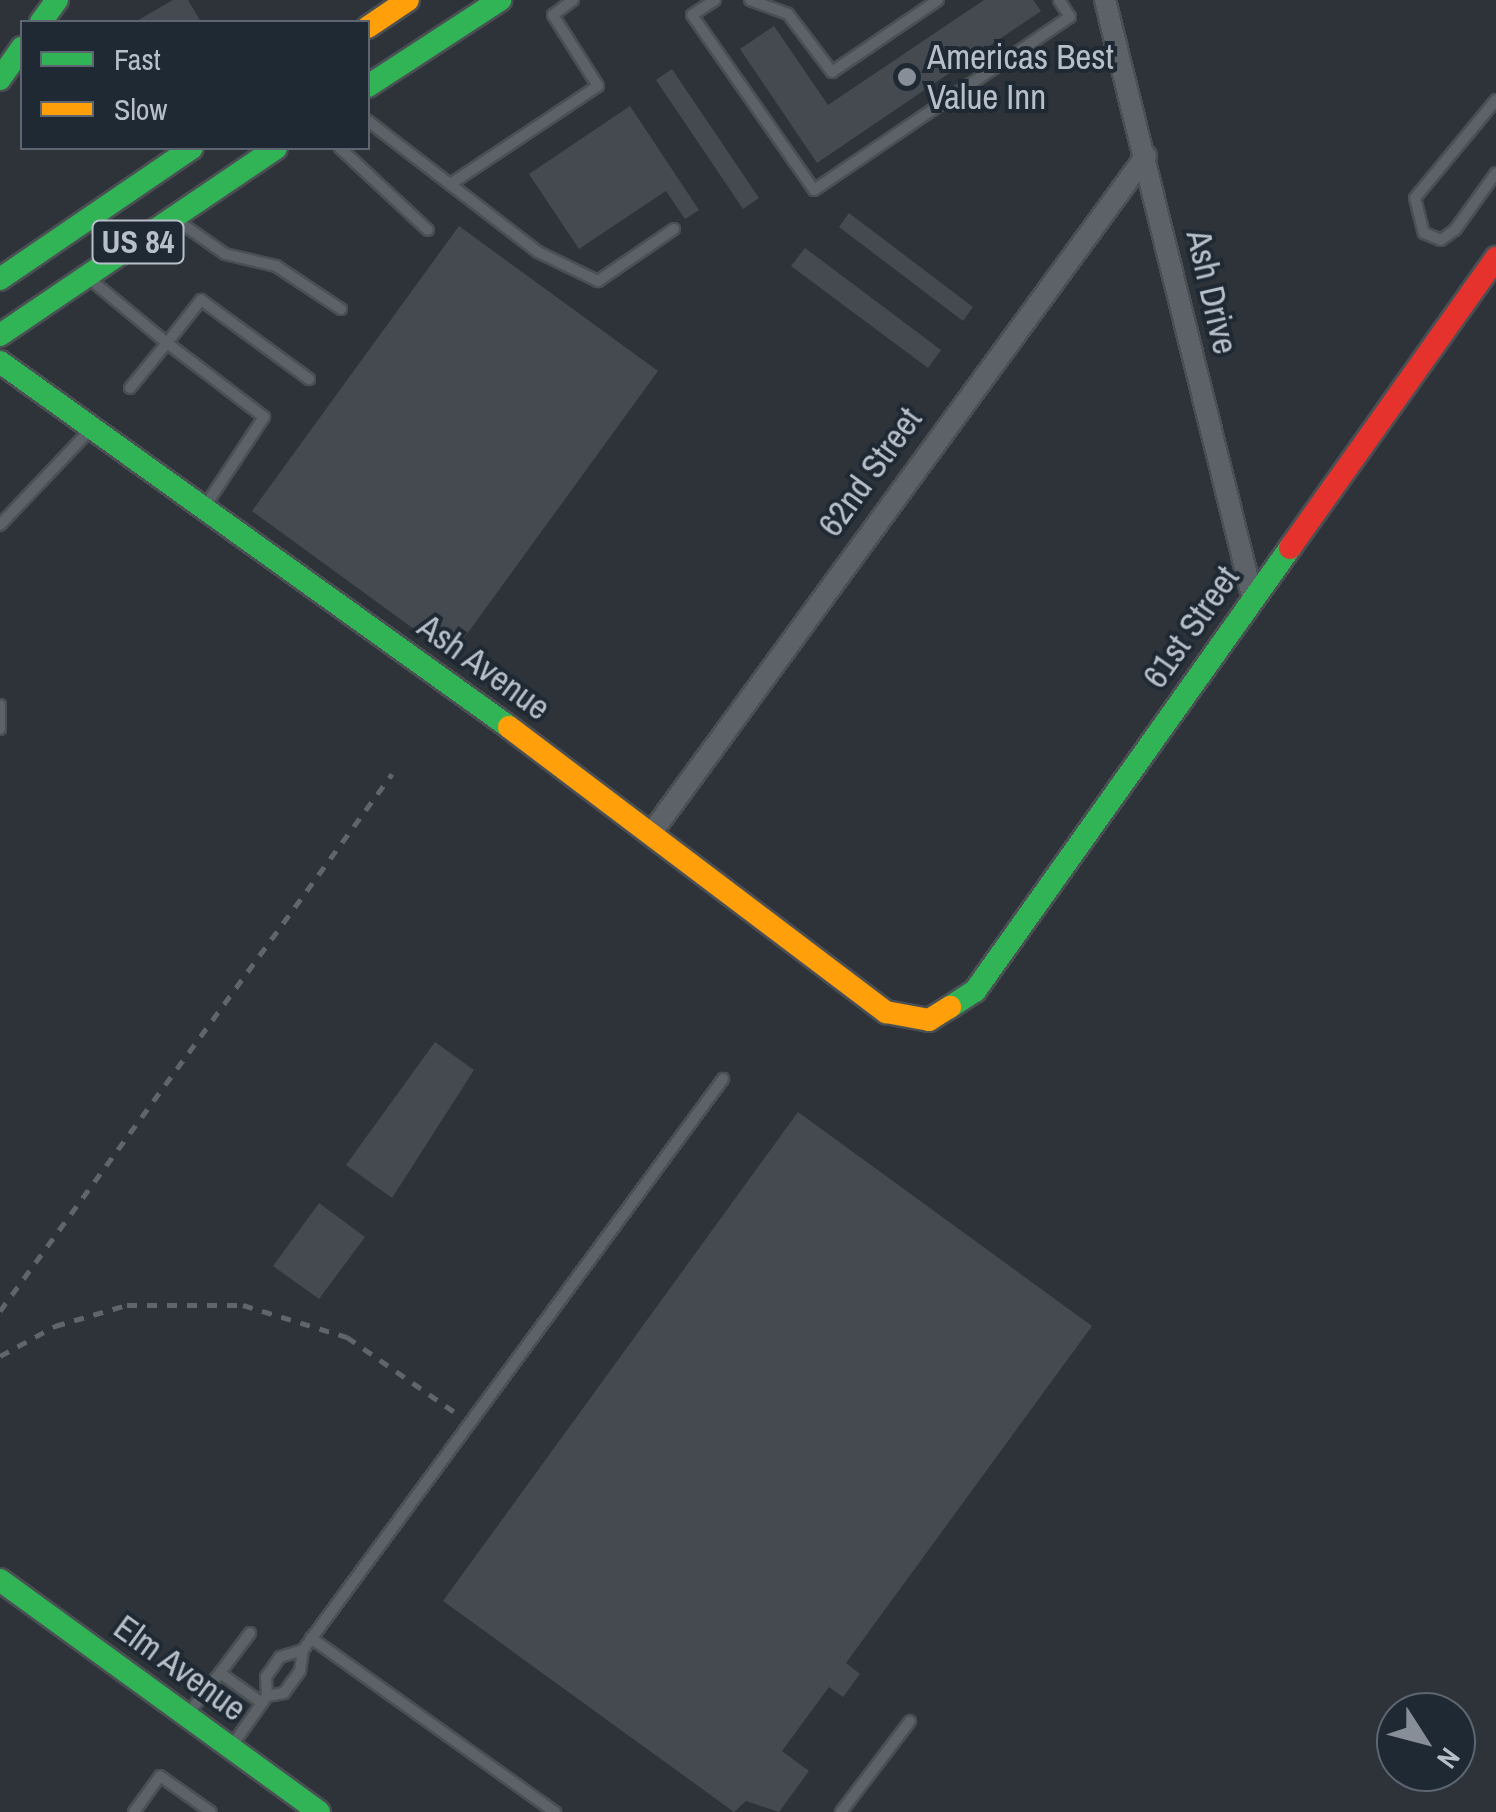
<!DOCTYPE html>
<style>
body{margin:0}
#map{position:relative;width:1496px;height:1812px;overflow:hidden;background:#2d3339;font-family:"Archivo Narrow",sans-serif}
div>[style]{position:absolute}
.building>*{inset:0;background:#454a50}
.roads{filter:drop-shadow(2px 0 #4a4f54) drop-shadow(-2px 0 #4a4f54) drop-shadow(0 2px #4a4f54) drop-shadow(0 -2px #4a4f54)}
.lane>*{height:10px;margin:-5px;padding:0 5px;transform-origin:5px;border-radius:5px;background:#5d6168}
.street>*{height:20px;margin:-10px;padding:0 10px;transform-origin:10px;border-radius:10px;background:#5d6168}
.fast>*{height:22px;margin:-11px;padding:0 11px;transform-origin:11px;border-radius:11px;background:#30b455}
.slow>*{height:22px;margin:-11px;padding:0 11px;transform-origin:11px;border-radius:11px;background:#ff9f0a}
.jam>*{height:22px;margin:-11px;padding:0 11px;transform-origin:11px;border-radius:11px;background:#e5322d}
.rail>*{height:5px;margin-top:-2.5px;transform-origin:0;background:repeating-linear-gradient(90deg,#61656b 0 10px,transparent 0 20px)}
.dots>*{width:28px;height:28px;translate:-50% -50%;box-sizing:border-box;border:5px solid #1f2934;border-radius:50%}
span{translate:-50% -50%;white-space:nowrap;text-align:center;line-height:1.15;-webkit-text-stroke:8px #1f2934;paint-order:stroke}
.shield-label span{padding:2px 8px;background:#1f2934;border:2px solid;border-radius:8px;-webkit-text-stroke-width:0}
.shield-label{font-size:32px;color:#b7bfc9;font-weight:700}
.poi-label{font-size:35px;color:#b7bfc9}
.left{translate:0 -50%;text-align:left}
.street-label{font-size:35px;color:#b7bfc9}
.legend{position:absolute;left:20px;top:20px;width:350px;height:130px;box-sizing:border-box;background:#1f2934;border:2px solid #5c6570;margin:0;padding:12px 18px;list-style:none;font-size:30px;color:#b7bfc9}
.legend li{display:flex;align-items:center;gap:20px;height:50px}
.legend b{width:50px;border:2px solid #5c6570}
.north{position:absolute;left:1376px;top:1692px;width:100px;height:100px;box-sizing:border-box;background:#1f2934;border:2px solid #5c6570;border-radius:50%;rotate:126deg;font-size:28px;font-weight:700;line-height:40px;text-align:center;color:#b7bfc9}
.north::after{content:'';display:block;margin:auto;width:35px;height:45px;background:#878e97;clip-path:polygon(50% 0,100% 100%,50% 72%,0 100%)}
</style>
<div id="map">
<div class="building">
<div style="clip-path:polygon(173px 0,188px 0,201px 22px,135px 22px)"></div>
<div style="clip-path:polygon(984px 0,1033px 0,1041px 11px,817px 163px,740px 49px,774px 26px,828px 105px)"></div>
<div style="clip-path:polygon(672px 69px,759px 198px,743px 209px,656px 80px)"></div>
<div style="clip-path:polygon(630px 106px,699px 210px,685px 219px,666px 191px,579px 249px,529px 174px)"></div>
<div style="clip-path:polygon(849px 213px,973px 307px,963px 321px,839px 227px)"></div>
<div style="clip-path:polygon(459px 226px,658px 371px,451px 656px,252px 511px)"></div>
<div style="clip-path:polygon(805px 248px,941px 350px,928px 368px,791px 266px)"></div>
<div style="clip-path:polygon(435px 1042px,474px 1070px,392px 1198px,346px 1165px)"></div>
<div style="clip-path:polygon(798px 1112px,1092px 1326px,846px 1663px,860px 1674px,843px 1697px,829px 1687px,782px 1751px,809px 1771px,779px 1812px,746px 1801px,734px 1812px,443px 1601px)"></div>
<div style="clip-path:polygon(319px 1203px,365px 1237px,319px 1299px,273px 1266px)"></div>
</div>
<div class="roads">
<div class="lane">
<div style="left:715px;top:0;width:27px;rotate:147deg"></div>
<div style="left:692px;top:15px;width:213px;rotate:55.1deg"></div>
<div style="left:814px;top:190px;width:309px;rotate:-34.1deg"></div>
<div style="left:1070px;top:17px;width:20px;rotate:-123deg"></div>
<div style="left:750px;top:0;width:40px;rotate:20.2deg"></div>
<div style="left:788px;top:14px;width:73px;rotate:52.8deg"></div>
<div style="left:832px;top:72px;width:128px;rotate:-34.2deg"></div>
<div style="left:1496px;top:100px;width:127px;rotate:129.6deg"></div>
<div style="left:1415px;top:198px;width:36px;rotate:76deg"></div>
<div style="left:1424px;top:233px;width:18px;rotate:22deg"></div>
<div style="left:1441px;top:240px;width:17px;rotate:-36deg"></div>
<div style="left:1455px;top:230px;width:70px;rotate:-54.3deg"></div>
<div style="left:368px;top:121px;width:215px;rotate:37.6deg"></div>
<div style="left:538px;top:252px;width:67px;rotate:25.8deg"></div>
<div style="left:598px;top:281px;width:92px;rotate:-34.4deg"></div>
<div style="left:340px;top:148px;width:120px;rotate:43deg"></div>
<div style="left:452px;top:183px;width:175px;rotate:-33.6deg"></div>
<div style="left:598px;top:86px;width:84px;rotate:-122.4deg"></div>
<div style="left:553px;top:15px;width:25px;rotate:-37deg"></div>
<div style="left:178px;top:221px;width:57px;rotate:35.1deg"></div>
<div style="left:225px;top:254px;width:52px;rotate:13.2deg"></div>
<div style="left:276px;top:266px;width:78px;rotate:33.5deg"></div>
<div style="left:91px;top:280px;width:99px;rotate:39.7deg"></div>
<div style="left:167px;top:343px;width:55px;rotate:-51.7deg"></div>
<div style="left:201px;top:300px;width:134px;rotate:36.2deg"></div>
<div style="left:130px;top:388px;width:58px;rotate:-50.6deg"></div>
<div style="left:167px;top:343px;width:122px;rotate:37.3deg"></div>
<div style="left:264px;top:417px;width:105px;rotate:123.4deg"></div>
<div style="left:0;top:525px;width:132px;rotate:-46.5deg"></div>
<div style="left:0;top:705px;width:24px;rotate:90deg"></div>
<div style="left:311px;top:1638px;width:300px;rotate:35.5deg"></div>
<div style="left:303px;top:1650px;width:709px;rotate:-53.66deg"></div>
<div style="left:220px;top:1673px;width:50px;rotate:-53.1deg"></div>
<div style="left:187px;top:1715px;width:53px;rotate:-51.8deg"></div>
<div style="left:220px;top:1673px;width:52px;rotate:35.5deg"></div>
<div style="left:231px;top:1747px;width:62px;rotate:-54.8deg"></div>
<div style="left:267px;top:1696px;width:17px;rotate:-10deg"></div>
<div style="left:284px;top:1693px;width:27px;rotate:-54deg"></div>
<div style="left:300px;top:1671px;width:21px;rotate:-82deg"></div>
<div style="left:303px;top:1650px;width:24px;rotate:163deg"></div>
<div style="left:280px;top:1657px;width:24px;rotate:125deg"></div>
<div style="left:266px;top:1677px;width:19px;rotate:87deg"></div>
<div style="left:134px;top:1812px;width:44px;rotate:-54.2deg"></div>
<div style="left:160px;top:1776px;width:62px;rotate:35.2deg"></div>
<div style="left:841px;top:1812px;width:114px;rotate:-52.8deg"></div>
</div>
<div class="street">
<div style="left:1105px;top:0;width:618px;rotate:76.14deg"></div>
<div style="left:653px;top:831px;width:836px;rotate:-53.86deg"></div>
</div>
<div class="fast">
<div style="left:41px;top:22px;width:27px;rotate:-54deg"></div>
<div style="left:0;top:79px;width:38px;rotate:-55deg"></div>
<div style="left:368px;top:86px;width:158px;rotate:-33.1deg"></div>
<div style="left:0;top:279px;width:232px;rotate:-34.3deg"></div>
<div style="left:0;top:335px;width:333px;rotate:-34.1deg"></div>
<div style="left:0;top:362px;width:626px;rotate:35.64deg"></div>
<div style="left:950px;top:1007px;width:30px;rotate:-33deg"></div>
<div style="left:975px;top:991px;width:544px;rotate:-54.58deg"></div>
<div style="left:0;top:1580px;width:394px;rotate:36deg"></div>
</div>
<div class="slow">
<div style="left:368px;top:27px;width:48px;rotate:-34deg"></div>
<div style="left:509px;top:727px;width:473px;rotate:37.1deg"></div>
<div style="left:886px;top:1012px;width:44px;rotate:10.5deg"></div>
<div style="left:929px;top:1020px;width:25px;rotate:-32deg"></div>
</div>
<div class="jam">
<div style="left:1290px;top:548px;width:356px;rotate:-54.6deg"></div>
</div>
</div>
<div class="rail">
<div style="left:0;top:1311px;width:665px;rotate:-53.87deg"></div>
<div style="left:0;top:1356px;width:63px;rotate:-28.6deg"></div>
<div style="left:55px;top:1326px;width:75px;rotate:-16.3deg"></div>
<div style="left:127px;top:1305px;width:116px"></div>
<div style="left:243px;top:1305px;width:109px;rotate:17.1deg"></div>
<div style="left:347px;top:1337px;width:133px;rotate:34.9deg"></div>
</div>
<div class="dots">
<div style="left:907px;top:77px;background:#878e97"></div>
</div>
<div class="shield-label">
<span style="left:138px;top:242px">US 84</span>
</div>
<div class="poi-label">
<span class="left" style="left:927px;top:77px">Americas Best<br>Value Inn</span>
</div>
<div class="street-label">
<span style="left:1212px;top:292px;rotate:77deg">Ash Drive</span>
<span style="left:870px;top:472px;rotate:-54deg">62nd Street</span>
<span style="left:1191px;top:627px;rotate:-55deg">61st Street</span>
<span style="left:484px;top:667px;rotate:36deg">Ash Avenue</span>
<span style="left:180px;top:1668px;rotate:36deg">Elm Avenue</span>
</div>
<ul class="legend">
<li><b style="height:12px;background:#30b455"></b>Fast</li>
<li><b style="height:12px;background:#ff9f0a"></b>Slow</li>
</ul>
<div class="north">N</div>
</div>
